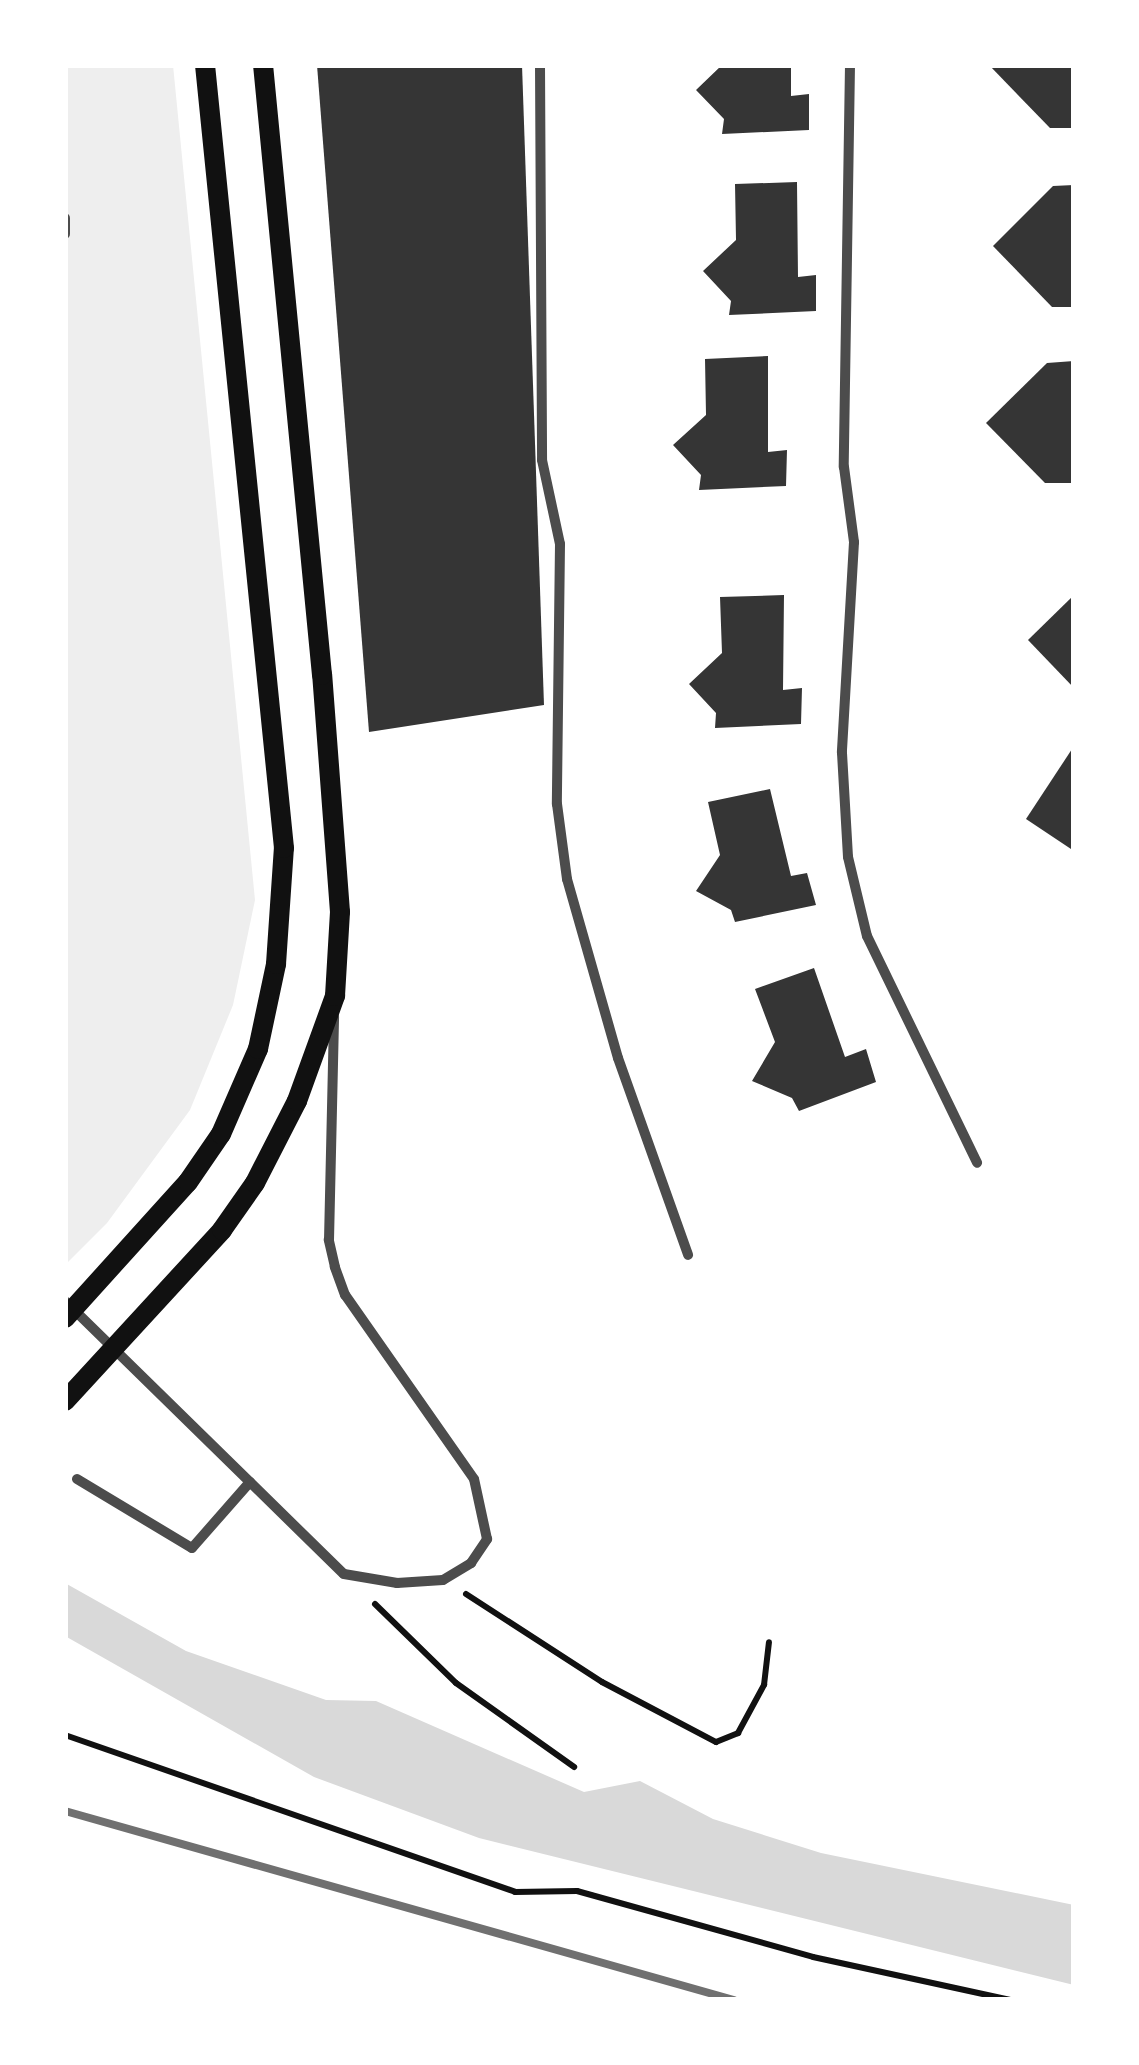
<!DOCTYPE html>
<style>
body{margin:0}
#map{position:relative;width:1139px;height:2065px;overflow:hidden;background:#fff;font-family:Lato,sans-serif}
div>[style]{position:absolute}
.green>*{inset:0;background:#eee}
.water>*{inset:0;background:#d9d9d9}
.building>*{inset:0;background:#353535}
.path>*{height:6px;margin:-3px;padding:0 3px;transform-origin:3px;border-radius:3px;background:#111}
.minor>*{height:10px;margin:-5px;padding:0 5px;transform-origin:5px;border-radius:5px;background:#4c4c4c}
.secondary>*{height:20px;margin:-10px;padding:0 10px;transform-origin:10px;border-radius:10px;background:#111}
.rail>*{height:8px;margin:-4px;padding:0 4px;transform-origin:4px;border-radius:4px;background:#707070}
span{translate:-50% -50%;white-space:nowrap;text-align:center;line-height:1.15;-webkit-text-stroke:9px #fff;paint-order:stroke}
.frame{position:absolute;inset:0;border:68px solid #fff;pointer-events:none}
</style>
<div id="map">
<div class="green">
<div style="clip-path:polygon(65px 65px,173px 65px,255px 900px,233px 1005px,190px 1110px,107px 1223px,65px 1265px)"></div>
</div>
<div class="water">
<div style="clip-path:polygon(65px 1583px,186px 1651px,326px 1700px,376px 1701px,584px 1792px,640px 1781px,713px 1819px,821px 1853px,1074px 1905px,1074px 1985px,479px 1838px,314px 1777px,65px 1636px)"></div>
</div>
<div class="building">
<div style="clip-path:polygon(317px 65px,522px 65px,544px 705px,369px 732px)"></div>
<div style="clip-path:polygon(722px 65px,791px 65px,791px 96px,809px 94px,809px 130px,722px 134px,724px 119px,696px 90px)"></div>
<div style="clip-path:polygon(989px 65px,1074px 65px,1074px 128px,1050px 128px)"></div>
<div style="clip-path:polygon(797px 182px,798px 277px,816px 275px,816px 311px,729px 315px,731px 301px,703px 271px,736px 240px,735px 184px)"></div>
<div style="clip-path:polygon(1074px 185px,1074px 307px,1052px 307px,993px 246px,1053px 186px)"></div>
<div style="clip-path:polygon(768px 356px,768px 452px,787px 450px,786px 486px,699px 490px,701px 475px,673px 445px,706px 415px,705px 359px)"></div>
<div style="clip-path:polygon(1074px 361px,1074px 483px,1045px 483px,986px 423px,1047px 363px)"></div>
<div style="clip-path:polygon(784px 595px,783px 690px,802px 688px,801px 724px,715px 728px,716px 713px,689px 684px,722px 653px,720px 597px)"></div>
<div style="clip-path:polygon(1074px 595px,1074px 688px,1028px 640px)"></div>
<div style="clip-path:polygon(1074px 746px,1074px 851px,1026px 819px)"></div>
<div style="clip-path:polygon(770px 789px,791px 876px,807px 873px,816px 905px,735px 922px,731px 910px,696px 891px,720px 855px,708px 802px)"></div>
<div style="clip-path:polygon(814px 968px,845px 1057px,866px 1049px,876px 1082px,799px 1111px,792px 1098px,752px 1081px,775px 1042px,755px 989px)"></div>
</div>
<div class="path">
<div style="left:466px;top:1594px;width:162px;rotate:32.9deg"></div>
<div style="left:602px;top:1682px;width:129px;rotate:27.8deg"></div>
<div style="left:716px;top:1742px;width:24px;rotate:-22deg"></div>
<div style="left:738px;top:1733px;width:55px;rotate:-61.6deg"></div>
<div style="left:764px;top:1685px;width:43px;rotate:-83.4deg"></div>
<div style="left:375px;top:1604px;width:113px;rotate:44.3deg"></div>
<div style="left:456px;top:1683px;width:145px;rotate:35.4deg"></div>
<div style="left:65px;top:1735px;width:477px;rotate:19.2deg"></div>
<div style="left:515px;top:1892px;width:62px;rotate:-0.9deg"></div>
<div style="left:577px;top:1891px;width:245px;rotate:15.6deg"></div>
<div style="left:813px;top:1957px;width:202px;rotate:12.3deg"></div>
</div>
<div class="minor">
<div style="left:540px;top:65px;width:395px;rotate:89.7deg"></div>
<div style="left:542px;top:460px;width:86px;rotate:77.9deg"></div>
<div style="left:560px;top:544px;width:260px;rotate:90.7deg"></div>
<div style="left:557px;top:804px;width:76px;rotate:82.4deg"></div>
<div style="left:567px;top:879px;width:186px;rotate:74.1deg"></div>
<div style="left:618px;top:1058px;width:209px;rotate:70.4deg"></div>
<div style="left:850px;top:65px;width:402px;rotate:90.9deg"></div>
<div style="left:844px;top:467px;width:76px;rotate:82.4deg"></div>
<div style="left:854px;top:542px;width:211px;rotate:93.3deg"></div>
<div style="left:842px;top:753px;width:104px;rotate:86.7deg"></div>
<div style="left:848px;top:857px;width:81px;rotate:76.5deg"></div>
<div style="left:867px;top:936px;width:252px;rotate:64.1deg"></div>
<div style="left:65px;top:218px;width:16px;rotate:90deg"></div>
<div style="left:65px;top:1301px;width:390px;rotate:44.4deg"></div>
<div style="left:344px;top:1574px;width:54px;rotate:9.6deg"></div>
<div style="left:397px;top:1583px;width:46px;rotate:-3.7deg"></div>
<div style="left:443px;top:1580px;width:33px;rotate:-31deg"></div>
<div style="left:471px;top:1563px;width:29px;rotate:-56deg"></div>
<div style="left:487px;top:1539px;width:61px;rotate:-102.2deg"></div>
<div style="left:474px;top:1479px;width:225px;rotate:-125deg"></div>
<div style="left:345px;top:1295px;width:30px;rotate:-110deg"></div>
<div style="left:335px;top:1267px;width:28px;rotate:-103deg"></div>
<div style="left:329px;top:1240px;width:223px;rotate:-88.7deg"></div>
<div style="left:77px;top:1479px;width:134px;rotate:31deg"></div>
<div style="left:192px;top:1548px;width:88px;rotate:-48.7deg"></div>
</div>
<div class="secondary">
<div style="left:65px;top:1318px;width:183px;rotate:-47.9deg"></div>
<div style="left:188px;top:1182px;width:58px;rotate:-55.5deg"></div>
<div style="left:221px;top:1134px;width:93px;rotate:-66.5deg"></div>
<div style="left:258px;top:1049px;width:87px;rotate:-78deg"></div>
<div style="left:276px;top:964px;width:116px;rotate:-86.1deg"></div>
<div style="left:284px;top:848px;width:787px;rotate:-95.76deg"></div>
<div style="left:65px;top:1401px;width:232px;rotate:-47.4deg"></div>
<div style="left:222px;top:1230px;width:57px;rotate:-54.9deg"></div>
<div style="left:255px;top:1183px;width:92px;rotate:-62.9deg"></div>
<div style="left:297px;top:1101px;width:112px;rotate:-70.1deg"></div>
<div style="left:335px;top:996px;width:84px;rotate:-86.6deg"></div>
<div style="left:340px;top:912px;width:238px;rotate:-94.3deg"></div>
<div style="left:322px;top:675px;width:613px;rotate:-95.52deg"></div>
</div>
<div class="rail">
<div style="left:65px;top:1811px;width:695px;rotate:15.78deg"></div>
</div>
<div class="frame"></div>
</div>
